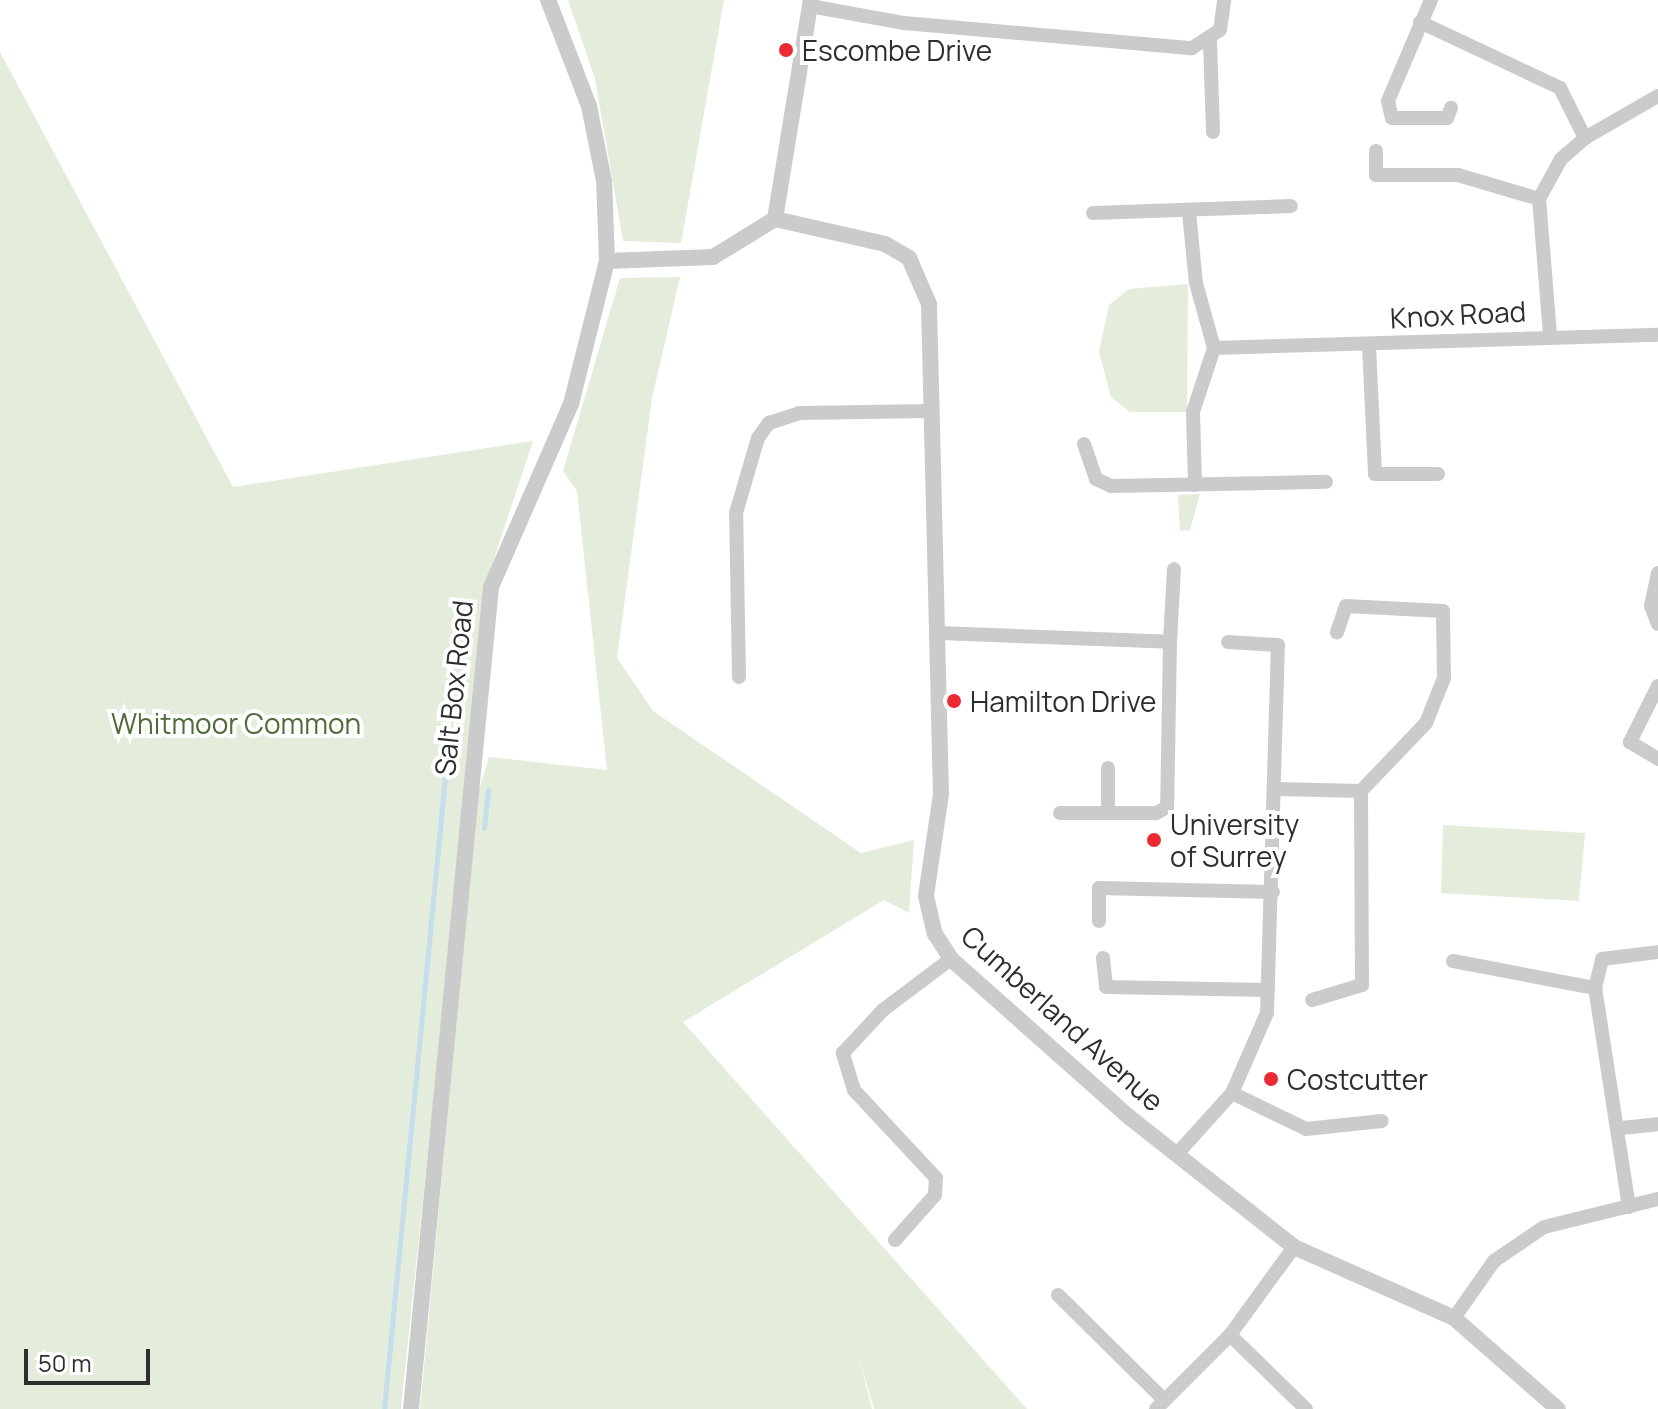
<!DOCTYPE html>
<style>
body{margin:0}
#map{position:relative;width:1658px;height:1409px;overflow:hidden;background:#fff;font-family:Manrope,sans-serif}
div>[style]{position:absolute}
.green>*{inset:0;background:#e4ecdb}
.stream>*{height:5px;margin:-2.5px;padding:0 2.5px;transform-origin:2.5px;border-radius:2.5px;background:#c6ddec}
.minor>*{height:14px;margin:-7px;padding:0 7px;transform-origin:7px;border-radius:7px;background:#cbcbcb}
.tertiary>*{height:16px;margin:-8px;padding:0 8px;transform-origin:8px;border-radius:8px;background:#cbcbcb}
.dots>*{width:22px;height:22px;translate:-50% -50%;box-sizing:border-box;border:4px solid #fff;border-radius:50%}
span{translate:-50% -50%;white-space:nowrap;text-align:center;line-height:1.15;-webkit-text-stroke:8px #fff;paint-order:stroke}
.poi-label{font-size:28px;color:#2e2e2e}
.left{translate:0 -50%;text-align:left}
.street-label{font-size:28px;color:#2e2e2e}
.park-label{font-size:28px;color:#506b3a}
.scale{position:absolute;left:24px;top:1349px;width:126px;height:36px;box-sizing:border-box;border:4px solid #2e2e2e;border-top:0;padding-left:10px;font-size:24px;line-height:28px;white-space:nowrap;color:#2e2e2e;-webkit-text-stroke:6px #fff;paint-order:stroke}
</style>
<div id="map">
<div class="green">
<div style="clip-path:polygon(568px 0,724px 0,681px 243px,623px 241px,595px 79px)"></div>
<div style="clip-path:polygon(0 52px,233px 487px,533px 441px,488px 577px,401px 1409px,0 1409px)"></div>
<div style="clip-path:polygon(680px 277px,652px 398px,617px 658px,653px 711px,861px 853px,914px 840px,909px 913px,884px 900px,683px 1022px,1027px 1409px,874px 1409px,859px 1357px,872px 1409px,420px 1409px,478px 793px,489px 757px,607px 770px,577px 491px,563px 471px,620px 278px)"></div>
<div style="clip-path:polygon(1188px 284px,1187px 412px,1130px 412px,1111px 397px,1099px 352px,1109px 305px,1129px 289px)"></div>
<div style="clip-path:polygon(1200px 494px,1190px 530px,1180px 531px,1178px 495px)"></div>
<div style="clip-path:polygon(1443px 825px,1585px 833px,1579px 901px,1441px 893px)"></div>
</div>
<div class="stream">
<div style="left:484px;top:828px;width:38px;rotate:-84deg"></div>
<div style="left:384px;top:1409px;width:666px;rotate:-84.49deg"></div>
</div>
<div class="minor">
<div style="left:1431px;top:0;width:110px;rotate:113.1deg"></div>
<div style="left:1388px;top:101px;width:17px;rotate:77deg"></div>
<div style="left:1392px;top:118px;width:55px"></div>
<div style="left:1447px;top:118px;width:11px;rotate:-68deg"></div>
<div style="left:810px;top:6px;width:96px;rotate:10.3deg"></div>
<div style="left:904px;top:23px;width:289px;rotate:5deg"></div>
<div style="left:1192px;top:48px;width:33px;rotate:-33deg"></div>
<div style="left:1220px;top:30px;width:30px;rotate:-82deg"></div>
<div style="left:1420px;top:22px;width:155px;rotate:25.2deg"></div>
<div style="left:1560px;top:88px;width:56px;rotate:63.4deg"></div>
<div style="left:1210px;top:41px;width:91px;rotate:88.1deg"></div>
<div style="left:1376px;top:151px;width:24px;rotate:90deg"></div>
<div style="left:1376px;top:175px;width:82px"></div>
<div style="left:1458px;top:175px;width:84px;rotate:16.5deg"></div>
<div style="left:1189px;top:212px;width:71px;rotate:84.4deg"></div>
<div style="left:1196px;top:283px;width:67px;rotate:74.5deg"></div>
<div style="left:1214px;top:348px;width:67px;rotate:108.2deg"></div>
<div style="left:1193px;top:412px;width:73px;rotate:88.4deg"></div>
<div style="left:1093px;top:213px;width:198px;rotate:-2deg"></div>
<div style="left:1550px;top:335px;width:136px;rotate:-94.6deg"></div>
<div style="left:1539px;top:199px;width:46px;rotate:-61.2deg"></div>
<div style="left:1561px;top:159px;width:32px;rotate:-41deg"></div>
<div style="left:1585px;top:138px;width:84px;rotate:-29.9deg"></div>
<div style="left:1369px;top:346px;width:128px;rotate:87.3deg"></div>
<div style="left:1375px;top:474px;width:63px"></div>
<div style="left:1214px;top:348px;width:444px;rotate:-1.7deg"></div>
<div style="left:1084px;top:444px;width:37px;rotate:71deg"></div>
<div style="left:1096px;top:479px;width:17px;rotate:25deg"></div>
<div style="left:1111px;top:486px;width:215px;rotate:-1.1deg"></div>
<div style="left:1658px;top:573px;width:34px;rotate:102deg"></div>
<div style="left:1651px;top:606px;width:19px;rotate:69deg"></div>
<div style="left:939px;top:633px;width:231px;rotate:2.2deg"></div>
<div style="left:1170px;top:642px;width:165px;rotate:91deg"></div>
<div style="left:1167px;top:807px;width:13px;rotate:151deg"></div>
<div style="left:1156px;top:813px;width:96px;rotate:180deg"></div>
<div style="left:1170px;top:642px;width:73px;rotate:-86.9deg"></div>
<div style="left:739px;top:677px;width:164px;rotate:-91deg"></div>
<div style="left:736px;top:513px;width:78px;rotate:-73.7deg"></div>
<div style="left:758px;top:438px;width:19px;rotate:-54deg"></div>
<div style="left:769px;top:423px;width:32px;rotate:-18deg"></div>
<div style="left:799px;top:413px;width:132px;rotate:-0.9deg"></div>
<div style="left:1658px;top:686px;width:63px;rotate:116.6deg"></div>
<div style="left:1630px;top:742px;width:33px;rotate:31deg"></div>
<div style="left:1276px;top:789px;width:85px;rotate:1.3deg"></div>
<div style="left:1361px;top:791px;width:94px;rotate:-46.3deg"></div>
<div style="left:1426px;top:723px;width:48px;rotate:-68.2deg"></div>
<div style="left:1444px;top:678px;width:67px;rotate:-90.9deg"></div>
<div style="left:1443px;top:611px;width:97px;rotate:-177deg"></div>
<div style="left:1346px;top:606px;width:28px;rotate:109deg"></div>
<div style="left:1108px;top:812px;width:44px;rotate:-90deg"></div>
<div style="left:1099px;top:921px;width:33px;rotate:-90deg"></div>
<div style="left:1099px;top:888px;width:174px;rotate:1.3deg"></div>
<div style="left:1103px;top:958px;width:29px;rotate:84deg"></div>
<div style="left:1106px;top:987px;width:162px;rotate:1.1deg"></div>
<div style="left:1453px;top:961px;width:145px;rotate:10.8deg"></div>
<div style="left:1312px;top:1000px;width:52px;rotate:-16.7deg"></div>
<div style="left:1362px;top:985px;width:194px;rotate:-90.3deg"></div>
<div style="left:1232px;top:1093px;width:82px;rotate:25.9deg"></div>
<div style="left:1306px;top:1129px;width:76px;rotate:-6deg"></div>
<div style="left:1621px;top:1128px;width:37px;rotate:-6deg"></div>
<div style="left:1177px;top:1154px;width:82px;rotate:-48deg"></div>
<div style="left:1232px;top:1093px;width:87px;rotate:-66.4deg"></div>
<div style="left:1267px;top:1013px;width:368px;rotate:-88.3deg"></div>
<div style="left:1278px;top:645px;width:50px;rotate:-176.6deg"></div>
<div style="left:1629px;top:1207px;width:222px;rotate:-98.8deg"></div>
<div style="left:1595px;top:988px;width:30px;rotate:-76deg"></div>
<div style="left:1602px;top:959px;width:56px;rotate:-7.1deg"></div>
<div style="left:895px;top:1240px;width:60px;rotate:-48.4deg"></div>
<div style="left:935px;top:1195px;width:17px;rotate:-87deg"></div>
<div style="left:936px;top:1178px;width:120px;rotate:-133deg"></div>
<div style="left:854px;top:1090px;width:39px;rotate:-107deg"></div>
<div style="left:843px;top:1053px;width:59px;rotate:-47.1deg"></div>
<div style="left:883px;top:1010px;width:85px;rotate:-36.9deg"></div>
<div style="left:1058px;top:1295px;width:149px;rotate:44.7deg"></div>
<div style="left:1454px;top:1318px;width:70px;rotate:-54.9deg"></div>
<div style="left:1494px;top:1261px;width:60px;rotate:-34.2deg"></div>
<div style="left:1544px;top:1227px;width:117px;rotate:-13.8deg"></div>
<div style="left:1230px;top:1335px;width:106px;rotate:44.2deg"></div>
<div style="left:1156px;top:1409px;width:105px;rotate:-45deg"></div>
<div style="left:1230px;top:1335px;width:109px;rotate:-54deg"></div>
</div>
<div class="tertiary">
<div style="left:775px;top:219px;width:113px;rotate:12.8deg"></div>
<div style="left:885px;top:244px;width:28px;rotate:30deg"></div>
<div style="left:909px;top:258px;width:50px;rotate:66.5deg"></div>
<div style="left:929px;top:304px;width:490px;rotate:88.6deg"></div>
<div style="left:941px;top:794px;width:103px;rotate:98.4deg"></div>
<div style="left:926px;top:896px;width:39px;rotate:77deg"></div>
<div style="left:935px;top:934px;width:30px;rotate:57deg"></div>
<div style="left:951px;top:959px;width:238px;rotate:41.6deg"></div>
<div style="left:1129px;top:1117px;width:210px;rotate:38.2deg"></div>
<div style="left:1294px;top:1247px;width:175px;rotate:23.9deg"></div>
<div style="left:1454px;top:1318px;width:138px;rotate:41.2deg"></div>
<div style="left:775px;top:219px;width:222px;rotate:-80.7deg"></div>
<div style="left:607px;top:261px;width:106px;rotate:-2.2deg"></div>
<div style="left:713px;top:257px;width:73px;rotate:-31.5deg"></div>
<div style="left:411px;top:1409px;width:826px;rotate:-84.44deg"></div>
<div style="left:491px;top:587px;width:200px;rotate:-66.4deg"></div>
<div style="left:571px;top:404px;width:147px;rotate:-75.9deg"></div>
<div style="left:607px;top:261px;width:80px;rotate:-92.1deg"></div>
<div style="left:604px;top:181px;width:76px;rotate:-101.3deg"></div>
<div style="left:589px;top:106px;width:114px;rotate:-111.1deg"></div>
</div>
<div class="dots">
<div style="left:786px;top:50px;background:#eb2a34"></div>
<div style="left:954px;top:701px;background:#eb2a34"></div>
<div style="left:1154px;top:840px;background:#eb2a34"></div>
<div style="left:1271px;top:1079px;background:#eb2a34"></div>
</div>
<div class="poi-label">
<span class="left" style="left:802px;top:50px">Escombe Drive</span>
<span class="left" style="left:970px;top:701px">Hamilton Drive</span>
<span class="left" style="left:1170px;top:840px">University<br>of Surrey</span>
<span class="left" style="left:1287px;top:1079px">Costcutter</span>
</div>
<div class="street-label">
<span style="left:1458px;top:314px;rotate:-3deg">Knox Road</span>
<span style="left:453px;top:688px;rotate:-84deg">Salt Box Road</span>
<span style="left:1063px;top:1018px;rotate:42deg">Cumberland Avenue</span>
</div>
<div class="park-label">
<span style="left:236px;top:723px">Whitmoor Common</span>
</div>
<div class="scale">50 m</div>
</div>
